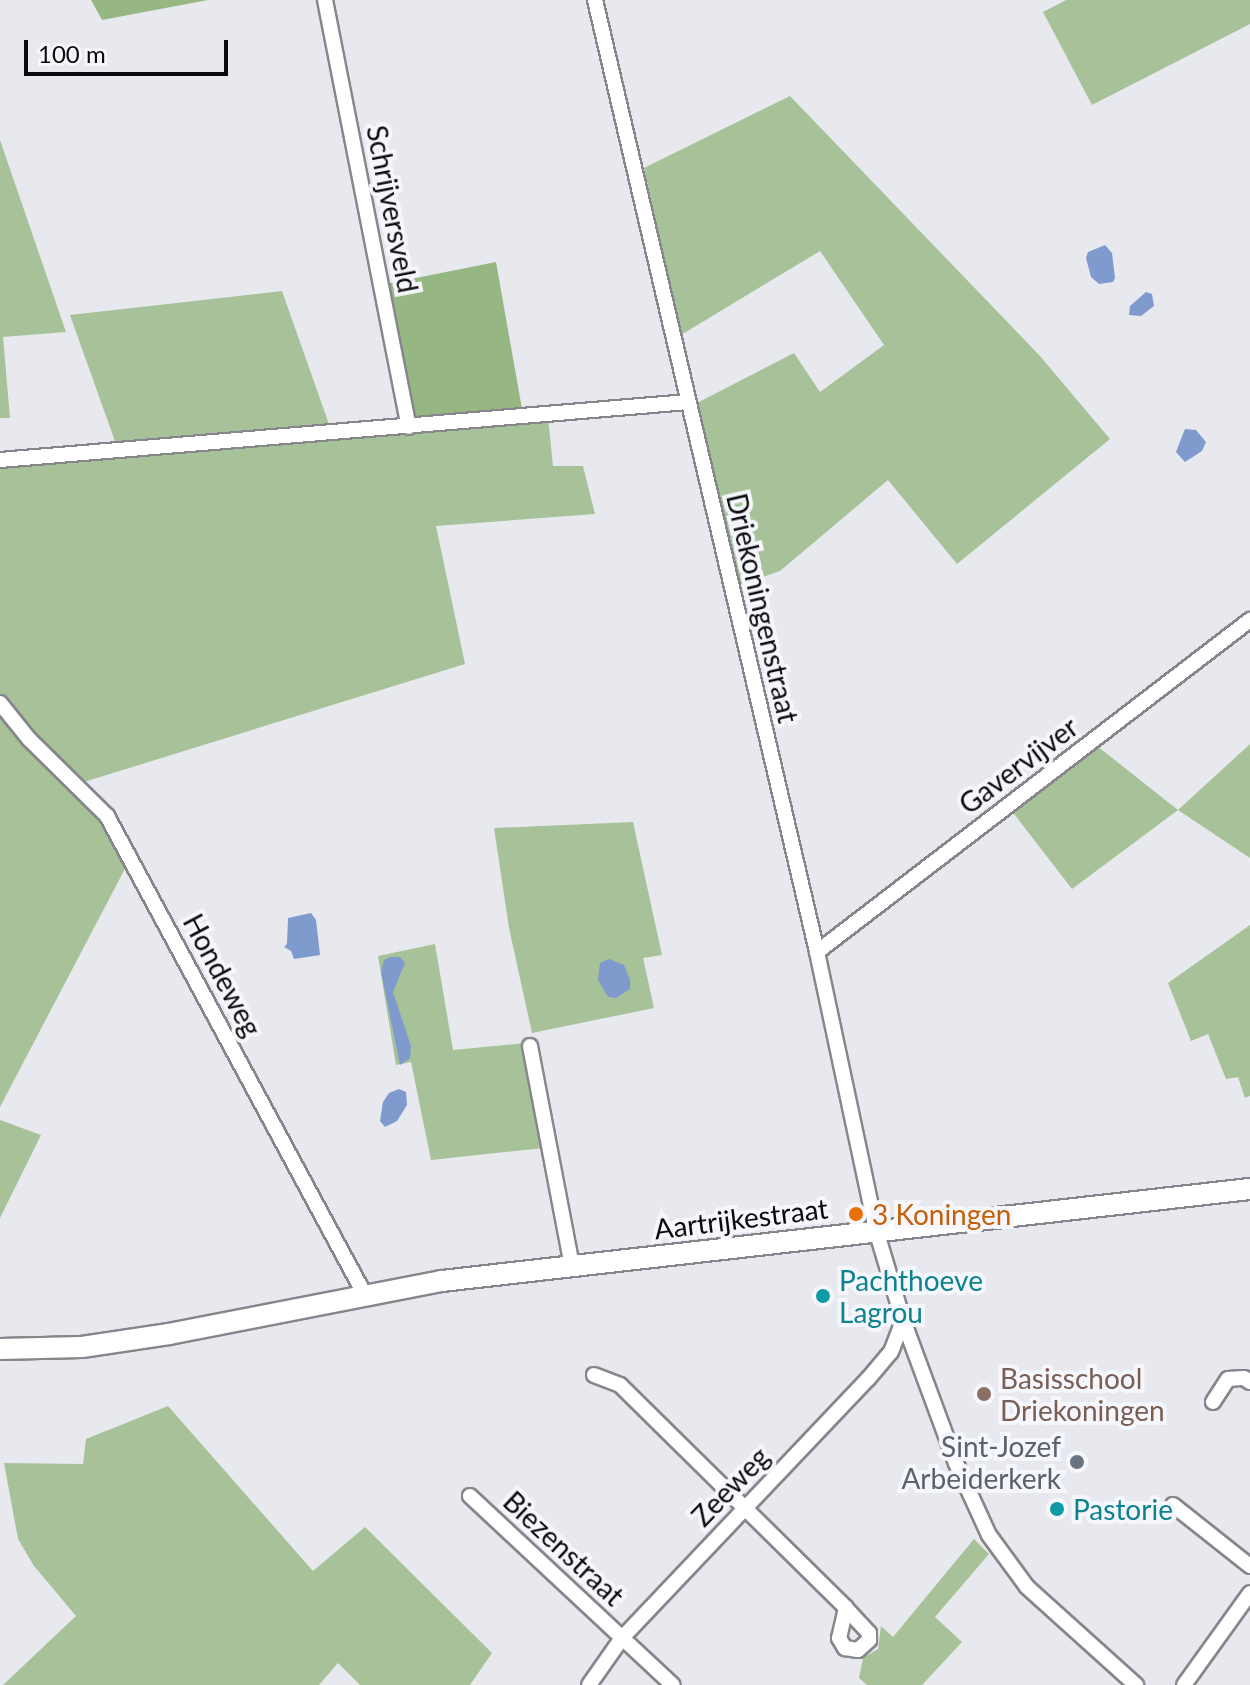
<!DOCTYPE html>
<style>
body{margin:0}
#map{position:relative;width:1250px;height:1685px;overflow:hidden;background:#e8e9ef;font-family:Lato,sans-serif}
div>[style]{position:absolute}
.green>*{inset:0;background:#a7c298}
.forest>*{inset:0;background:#96b682}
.water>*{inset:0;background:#7f9acc}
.roads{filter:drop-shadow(2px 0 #86868c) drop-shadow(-2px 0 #86868c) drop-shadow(0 2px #86868c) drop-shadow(0 -2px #86868c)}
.street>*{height:14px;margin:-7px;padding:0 7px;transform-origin:7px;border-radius:7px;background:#fff}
.secondary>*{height:20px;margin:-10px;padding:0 10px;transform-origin:10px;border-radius:10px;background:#fff}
.dots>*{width:22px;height:22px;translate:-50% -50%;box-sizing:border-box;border:4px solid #f6f6fd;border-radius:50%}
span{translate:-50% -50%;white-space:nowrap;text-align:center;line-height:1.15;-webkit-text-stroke:8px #f6f6fd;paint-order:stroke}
.street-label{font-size:28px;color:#0b0b0d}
.food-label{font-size:28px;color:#c56008}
.left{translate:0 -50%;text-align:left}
.culture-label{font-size:28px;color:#0d838f}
.education-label{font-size:28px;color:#785e54}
.worship-label{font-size:28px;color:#5b616d}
.right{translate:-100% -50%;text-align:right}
.scale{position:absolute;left:24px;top:40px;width:204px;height:36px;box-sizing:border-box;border:4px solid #0b0b0d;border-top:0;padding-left:10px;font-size:24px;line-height:28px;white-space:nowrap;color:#0b0b0d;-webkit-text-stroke:6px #f6f6fd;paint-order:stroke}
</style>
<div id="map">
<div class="green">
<div style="clip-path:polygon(1066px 0,1250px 0,1250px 24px,1092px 105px,1043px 12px)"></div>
<div style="clip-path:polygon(790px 96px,1040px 356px,1110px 439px,957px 564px,888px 480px,780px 571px,737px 586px,697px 403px,794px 353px,820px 392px,884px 345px,820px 251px,681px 335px,644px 168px)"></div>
<div style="clip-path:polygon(0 140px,66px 332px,3px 337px,10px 418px,0 418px)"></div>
<div style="clip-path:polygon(282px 291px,330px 427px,117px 447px,70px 315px)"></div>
<div style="clip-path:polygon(548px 417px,553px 466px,583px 466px,595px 514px,436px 526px,465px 664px,84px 782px,49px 752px,0 695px,0 468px)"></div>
<div style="clip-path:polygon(0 716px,29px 751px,97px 813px,128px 863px,0 1107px)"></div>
<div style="clip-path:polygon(1250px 744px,1250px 858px,1178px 810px,1072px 889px,1011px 810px,1097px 746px,1178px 810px)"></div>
<div style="clip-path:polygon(633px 822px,662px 955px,643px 958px,654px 1008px,532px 1033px,509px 928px,494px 828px)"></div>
<div style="clip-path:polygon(1250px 925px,1250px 1096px,1245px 1098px,1238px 1077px,1226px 1079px,1208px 1034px,1191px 1041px,1168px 983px)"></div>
<div style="clip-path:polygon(435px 944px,453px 1050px,526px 1043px,544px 1148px,431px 1160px,411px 1062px,396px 1065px,378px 956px)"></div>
<div style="clip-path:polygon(0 1120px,41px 1135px,0 1218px)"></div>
<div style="clip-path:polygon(168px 1406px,313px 1571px,365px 1527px,492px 1653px,470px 1685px,360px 1685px,338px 1663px,319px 1685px,3px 1685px,76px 1616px,34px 1566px,18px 1539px,4px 1463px,83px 1464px,86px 1439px)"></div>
<div style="clip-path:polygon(974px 1539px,989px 1554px,935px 1617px,962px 1642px,922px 1685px,867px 1685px,859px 1678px,863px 1658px,878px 1649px,881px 1626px,893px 1637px)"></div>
</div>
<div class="forest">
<div style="clip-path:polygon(91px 0,208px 0,102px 20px)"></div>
<div style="clip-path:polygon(496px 262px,522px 409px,410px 419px,386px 284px)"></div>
</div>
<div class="water">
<div style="clip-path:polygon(1105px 245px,1112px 253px,1115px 278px,1113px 282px,1099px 284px,1091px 277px,1086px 258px,1088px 252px)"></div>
<div style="clip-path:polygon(1146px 292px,1152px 294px,1154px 306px,1141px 316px,1129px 315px,1130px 306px)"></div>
<div style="clip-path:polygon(1185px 429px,1196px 430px,1206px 442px,1202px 451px,1185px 462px,1176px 452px)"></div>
<div style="clip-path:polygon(311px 913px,316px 920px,320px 955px,294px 959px,291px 951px,284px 947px,287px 944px,288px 918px)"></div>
<div style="clip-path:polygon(390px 957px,400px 957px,405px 963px,393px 992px,411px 1046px,410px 1058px,400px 1065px,381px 972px,384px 960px)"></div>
<div style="clip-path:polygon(609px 959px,624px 965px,630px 980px,630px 989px,616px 998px,608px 997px,598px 980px,600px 963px)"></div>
<div style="clip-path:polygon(399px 1089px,406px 1092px,407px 1105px,397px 1121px,385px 1127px,380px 1121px,383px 1102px,389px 1093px)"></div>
</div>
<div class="roads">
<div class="street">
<div style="left:325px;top:0;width:435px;rotate:78.9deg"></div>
<div style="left:595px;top:0;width:978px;rotate:76.87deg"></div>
<div style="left:817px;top:952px;width:284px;rotate:78deg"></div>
<div style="left:876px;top:1230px;width:94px;rotate:73.3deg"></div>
<div style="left:903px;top:1320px;width:153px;rotate:69.7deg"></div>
<div style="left:956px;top:1463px;width:79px;rotate:65.4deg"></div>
<div style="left:989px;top:1535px;width:64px;rotate:53.8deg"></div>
<div style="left:1027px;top:1587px;width:147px;rotate:42deg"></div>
<div style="left:0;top:460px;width:690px;rotate:-4.82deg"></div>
<div style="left:0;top:703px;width:46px;rotate:51.1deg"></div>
<div style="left:29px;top:739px;width:110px;rotate:44.6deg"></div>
<div style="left:107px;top:816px;width:546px;rotate:61.7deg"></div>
<div style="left:817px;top:952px;width:546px;rotate:-37.48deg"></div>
<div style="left:530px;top:1046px;width:224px;rotate:79.2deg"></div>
<div style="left:594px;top:1375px;width:28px;rotate:21deg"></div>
<div style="left:620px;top:1385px;width:317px;rotate:44.6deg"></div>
<div style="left:846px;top:1608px;width:31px;rotate:103deg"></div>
<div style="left:839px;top:1638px;width:12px;rotate:59deg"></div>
<div style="left:845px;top:1648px;width:13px;rotate:9deg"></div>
<div style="left:858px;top:1650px;width:15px;rotate:-42deg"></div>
<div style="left:869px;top:1640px;width:7px;rotate:-90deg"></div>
<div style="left:869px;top:1633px;width:34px;rotate:-133deg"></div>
<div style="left:1213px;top:1402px;width:27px;rotate:-57deg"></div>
<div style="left:1228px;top:1379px;width:16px;rotate:-4deg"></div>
<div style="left:1244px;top:1378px;width:7px;rotate:34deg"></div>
<div style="left:470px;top:1496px;width:277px;rotate:43deg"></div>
<div style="left:1173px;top:1505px;width:98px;rotate:38.4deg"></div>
<div style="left:589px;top:1685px;width:57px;rotate:-54.9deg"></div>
<div style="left:622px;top:1638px;width:357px;rotate:-46.5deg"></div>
<div style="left:868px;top:1379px;width:35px;rotate:-50deg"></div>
<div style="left:891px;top:1352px;width:34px;rotate:-69deg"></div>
<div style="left:1184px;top:1685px;width:113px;rotate:-54.3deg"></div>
</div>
<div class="secondary">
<div style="left:0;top:1349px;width:82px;rotate:-1.4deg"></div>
<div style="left:82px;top:1347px;width:88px;rotate:-8.5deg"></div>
<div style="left:169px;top:1334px;width:278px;rotate:-11deg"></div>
<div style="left:442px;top:1281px;width:813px;rotate:-6.5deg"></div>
</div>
</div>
<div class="dots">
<div style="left:856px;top:1214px;background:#e8710a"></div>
<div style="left:823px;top:1296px;background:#0f9aa8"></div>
<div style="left:984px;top:1394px;background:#8d6e63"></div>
<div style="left:1077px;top:1462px;background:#6b7280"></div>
<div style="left:1057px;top:1509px;background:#0f9aa8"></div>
</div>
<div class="street-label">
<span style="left:393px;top:209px;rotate:79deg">Schrijversveld</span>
<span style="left:763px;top:608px;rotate:77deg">Driekoningenstraat</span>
<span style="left:1018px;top:765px;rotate:-37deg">Gavervijver</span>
<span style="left:223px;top:975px;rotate:62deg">Hondeweg</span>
<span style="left:741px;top:1218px;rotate:-7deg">Aartrijkestraat</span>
<span style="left:730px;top:1486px;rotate:-46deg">Zeeweg</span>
<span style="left:564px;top:1548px;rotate:43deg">Biezenstraat</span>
</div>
<div class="food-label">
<span class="left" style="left:872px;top:1214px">3 Koningen</span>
</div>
<div class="culture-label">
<span class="left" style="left:839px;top:1296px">Pachthoeve<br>Lagrou</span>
<span class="left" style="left:1073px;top:1509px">Pastorie</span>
</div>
<div class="education-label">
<span class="left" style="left:1000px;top:1394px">Basisschool<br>Driekoningen</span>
</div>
<div class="worship-label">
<span class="right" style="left:1061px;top:1462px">Sint-Jozef<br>Arbeiderkerk</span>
</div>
<div class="scale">100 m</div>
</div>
